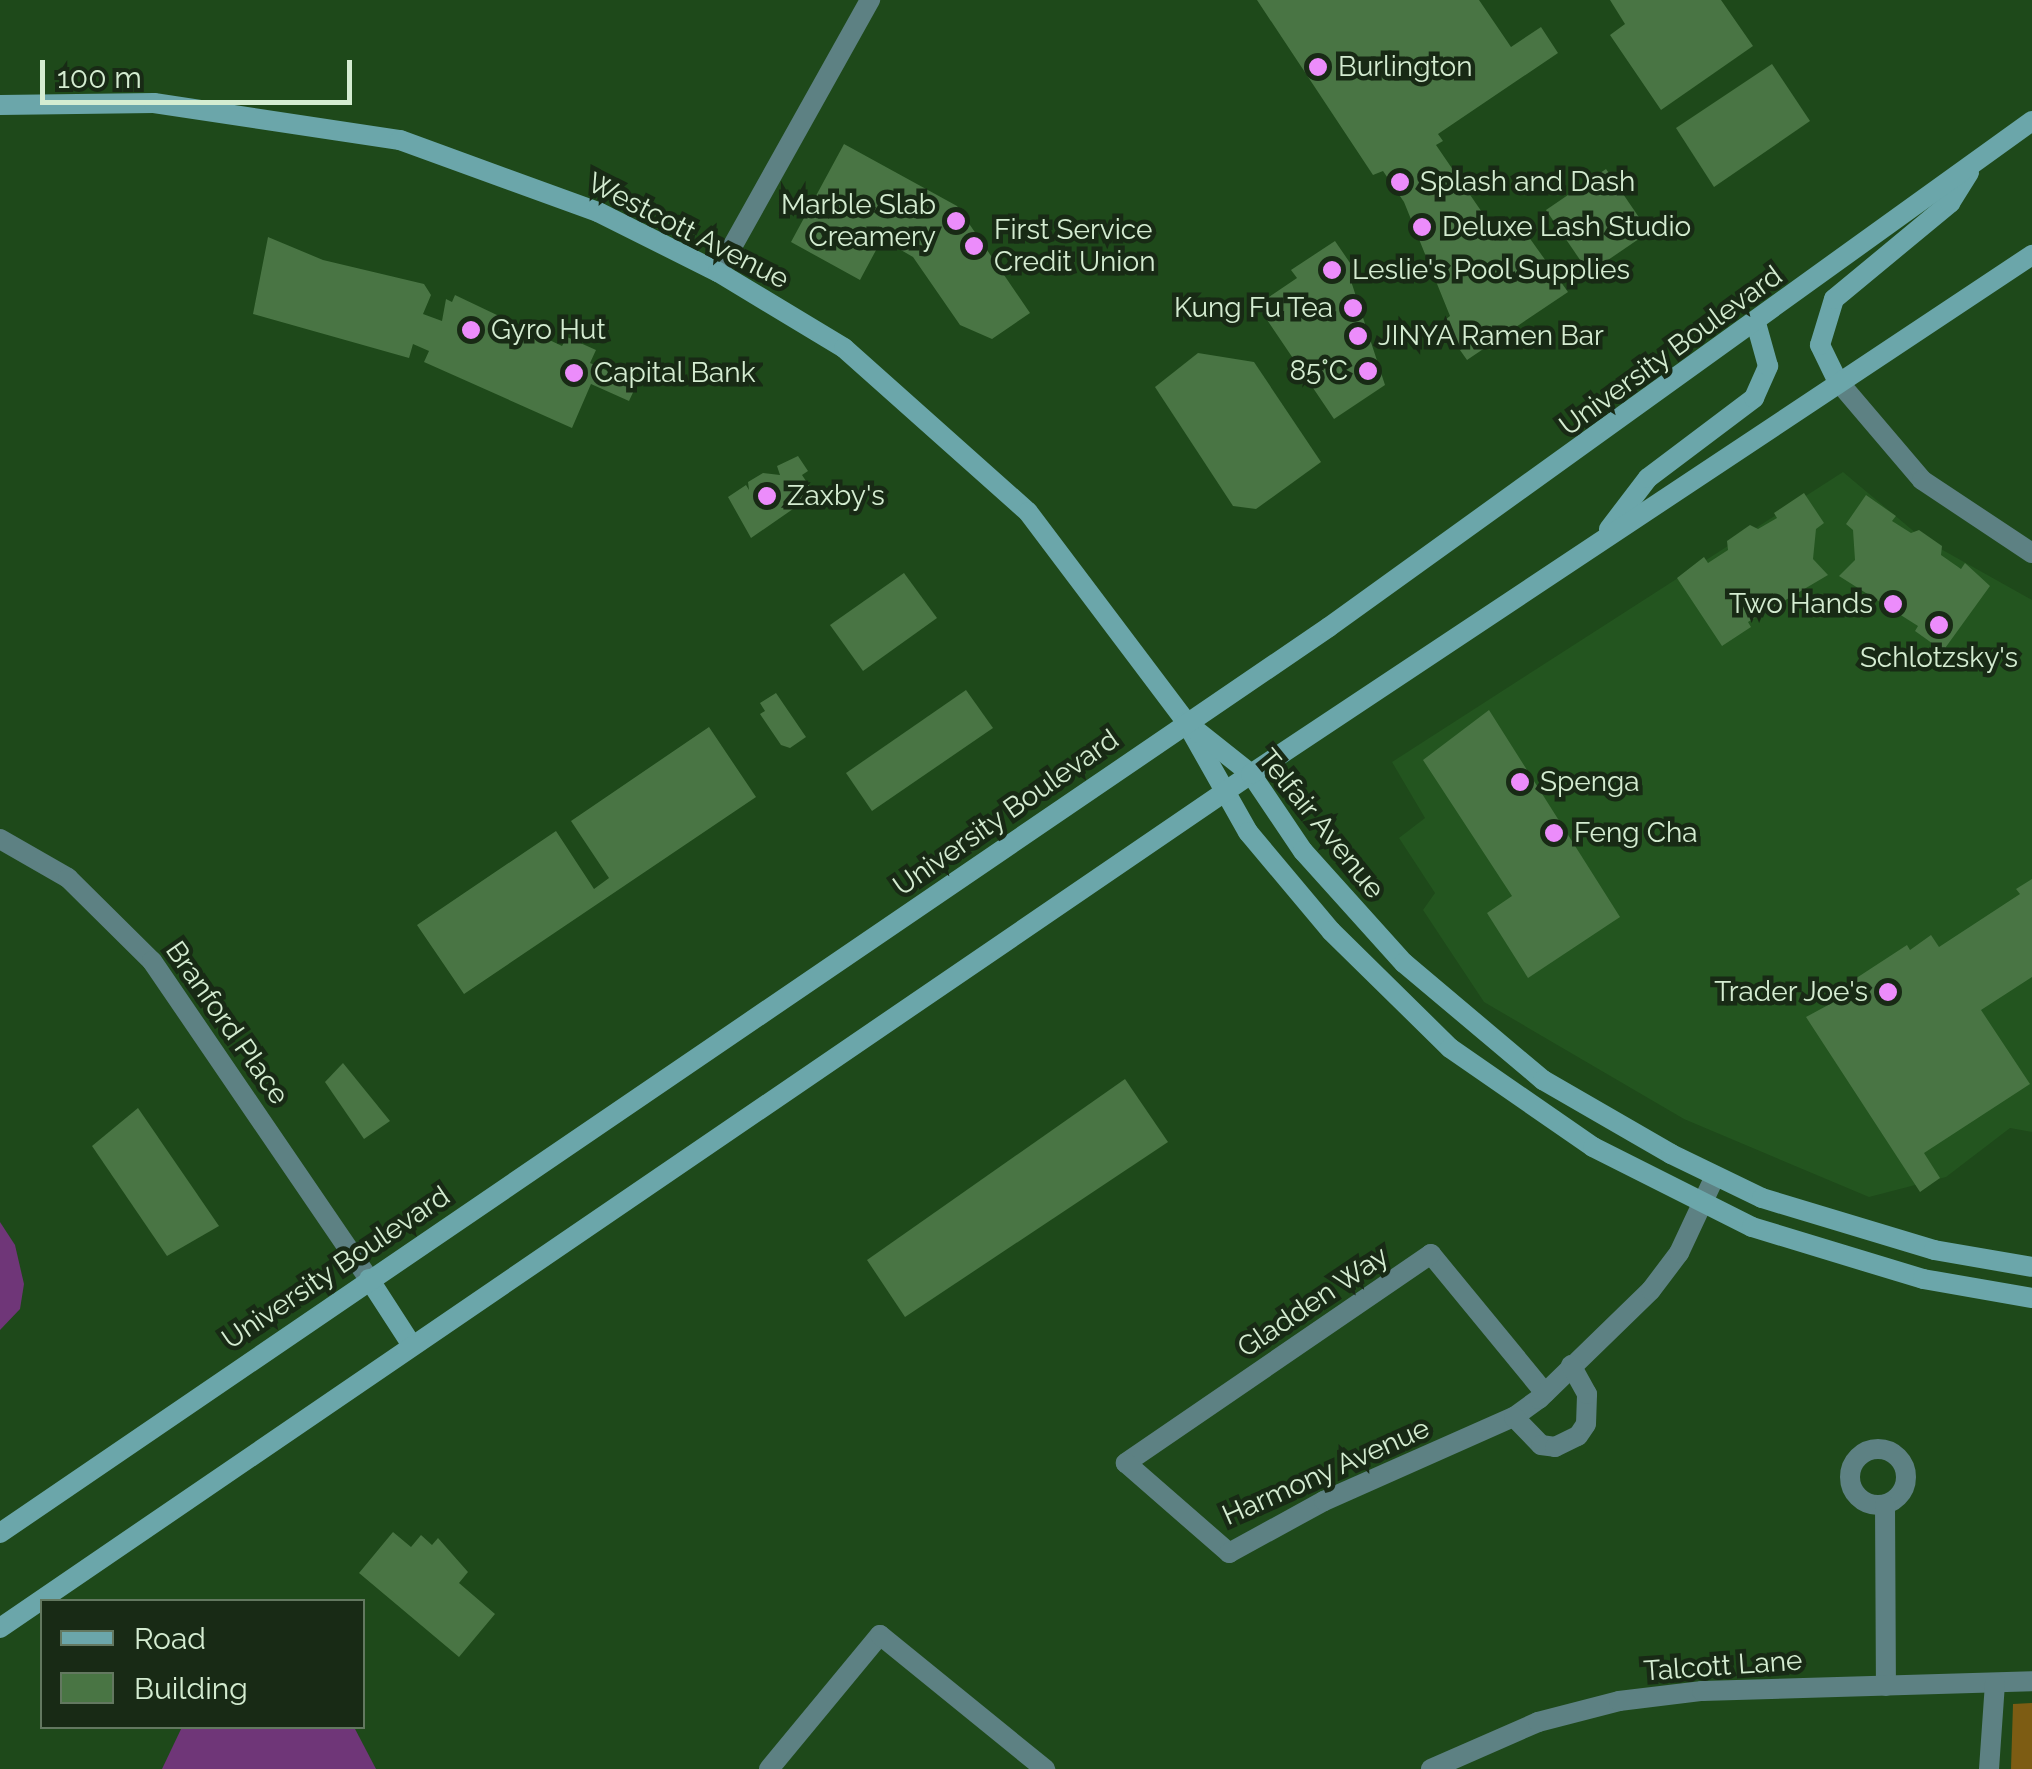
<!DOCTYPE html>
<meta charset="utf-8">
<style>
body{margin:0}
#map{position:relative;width:2032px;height:1769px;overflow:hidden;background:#1e491a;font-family:Raleway,sans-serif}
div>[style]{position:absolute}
.built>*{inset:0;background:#23551f}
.green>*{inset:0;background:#7d5c13}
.water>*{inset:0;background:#6f3678}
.building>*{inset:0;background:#497544}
.street>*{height:20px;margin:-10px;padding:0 10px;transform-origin:10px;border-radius:10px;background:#5d8183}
.street>.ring{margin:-10px;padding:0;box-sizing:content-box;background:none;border:20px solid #5d8183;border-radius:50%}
.secondary>*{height:20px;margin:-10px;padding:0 10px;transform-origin:10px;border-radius:10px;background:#6ba6aa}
.dots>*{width:28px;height:28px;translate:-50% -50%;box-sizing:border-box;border:5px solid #182a15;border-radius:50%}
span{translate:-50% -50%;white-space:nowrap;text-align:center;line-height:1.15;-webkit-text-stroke:9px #182a15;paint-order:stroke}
.poi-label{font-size:28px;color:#d4ecd1}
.left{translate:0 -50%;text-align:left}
.right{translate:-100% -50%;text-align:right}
.street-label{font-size:28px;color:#d4ecd1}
.legend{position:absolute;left:40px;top:1599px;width:325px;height:130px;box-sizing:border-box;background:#182a15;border:2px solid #637860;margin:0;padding:12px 18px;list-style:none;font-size:30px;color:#d4ecd1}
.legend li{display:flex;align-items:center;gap:20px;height:50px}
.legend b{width:50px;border:2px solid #637860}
.scale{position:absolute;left:40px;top:60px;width:312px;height:45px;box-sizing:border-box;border:5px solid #d4ecd1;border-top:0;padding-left:12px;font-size:30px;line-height:35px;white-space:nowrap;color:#d4ecd1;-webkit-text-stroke:8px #182a15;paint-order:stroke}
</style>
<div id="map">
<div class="built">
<div style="clip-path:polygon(1843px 472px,1923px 539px,2032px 600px,2032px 1132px,2010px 1128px,1946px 1177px,1869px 1197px,1684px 1119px,1484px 1002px,1423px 910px,1435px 893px,1399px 838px,1425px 818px,1392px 762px)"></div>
</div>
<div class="green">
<div style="clip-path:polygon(2032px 1703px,2032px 1769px,2011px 1769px,2013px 1704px)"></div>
</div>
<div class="water">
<div style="clip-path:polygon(0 1222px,15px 1245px,24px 1284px,20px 1309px,0 1330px)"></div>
<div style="clip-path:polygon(182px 1727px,354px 1727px,376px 1769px,162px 1769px)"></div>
</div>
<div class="building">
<div style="clip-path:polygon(1257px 0,1479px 0,1511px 47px,1541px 27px,1558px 53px,1438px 134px,1443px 141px,1436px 145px,1501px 240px,1521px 226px,1568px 292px,1467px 360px,1441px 323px,1450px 316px,1404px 202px,1383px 171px,1373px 175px)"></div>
<div style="clip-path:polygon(1610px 0,1721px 0,1753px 46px,1661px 110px,1610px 35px,1625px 24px)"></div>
<div style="clip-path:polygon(1772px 64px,1810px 121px,1714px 187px,1676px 128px)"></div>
<div style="clip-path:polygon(844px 144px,957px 206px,1030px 313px,992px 339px,960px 325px,913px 257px,882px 239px,860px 280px,791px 242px)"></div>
<div style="clip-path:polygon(1606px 169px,1649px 232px,1589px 273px,1546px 210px)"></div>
<div style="clip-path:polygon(268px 237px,323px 260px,424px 284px,431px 295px,423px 314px,442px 321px,446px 299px,452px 302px,455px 295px,562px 346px,567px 337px,596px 350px,590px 363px,637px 384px,629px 401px,591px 384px,572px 428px,424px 362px,429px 351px,413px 344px,409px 358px,253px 314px)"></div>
<div style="clip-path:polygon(1335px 241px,1359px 276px,1351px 281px,1385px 385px,1334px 419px,1257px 305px,1297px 278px,1291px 270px)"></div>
<div style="clip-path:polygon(1198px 353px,1254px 362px,1321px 462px,1256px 509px,1233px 506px,1155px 387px)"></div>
<div style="clip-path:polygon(798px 456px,808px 471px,802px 475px,812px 490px,806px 500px,751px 538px,728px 497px,746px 485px,749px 490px,748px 482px,763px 473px,780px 475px,777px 466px)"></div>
<div style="clip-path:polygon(1804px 493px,1824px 523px,1816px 529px,1813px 559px,1828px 575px,1748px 622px,1751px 627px,1722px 646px,1677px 578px,1704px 557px,1708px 563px,1728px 550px,1727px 541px,1750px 525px,1758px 529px,1777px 518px,1774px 513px)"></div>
<div style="clip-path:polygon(1866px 495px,1896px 516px,1892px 521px,1911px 533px,1919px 530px,1942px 546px,1941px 555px,1961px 569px,1965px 563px,1990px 586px,1943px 651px,1915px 631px,1918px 626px,1839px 576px,1855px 560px,1853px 530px,1846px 524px)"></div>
<div style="clip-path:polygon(904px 573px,937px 618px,863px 671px,830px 625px)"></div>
<div style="clip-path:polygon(966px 690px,993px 728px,872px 811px,846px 773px)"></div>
<div style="clip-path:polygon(776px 693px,806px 737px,790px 748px,781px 745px,760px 714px,765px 711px,760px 703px)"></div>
<div style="clip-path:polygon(1489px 710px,1620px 917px,1528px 978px,1487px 913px,1512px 896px,1423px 760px)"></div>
<div style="clip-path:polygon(709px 727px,756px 797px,464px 994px,417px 925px,556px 831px,594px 889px,609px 878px,571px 821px)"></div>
<div style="clip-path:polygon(2032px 879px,2032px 977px,1981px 1010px,2030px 1084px,1924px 1153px,1940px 1178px,1920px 1192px,1806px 1017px,1843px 997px,1838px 990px,1907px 945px,1910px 950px,1931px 935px,1939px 947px,2020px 894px,2016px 889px)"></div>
<div style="clip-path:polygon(343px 1063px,390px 1121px,364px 1139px,325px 1082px)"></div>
<div style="clip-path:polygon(1125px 1079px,1168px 1142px,905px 1317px,867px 1260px)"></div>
<div style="clip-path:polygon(138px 1108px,219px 1226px,167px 1256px,92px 1146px)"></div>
<div style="clip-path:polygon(393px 1532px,411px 1547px,421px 1535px,432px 1545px,438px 1538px,468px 1572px,459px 1583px,495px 1614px,459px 1657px,359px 1573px)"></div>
</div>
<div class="street">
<div style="left:718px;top:272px;width:312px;rotate:-60.8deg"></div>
<div style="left:1837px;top:380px;width:131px;rotate:49.6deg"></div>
<div style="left:1922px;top:480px;width:132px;rotate:33.6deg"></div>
<div style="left:0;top:839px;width:78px;rotate:29.8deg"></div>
<div style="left:68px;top:878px;width:118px;rotate:44.7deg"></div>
<div style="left:152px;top:961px;width:385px;rotate:55.7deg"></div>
<div style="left:1545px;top:1393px;width:180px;rotate:-129.4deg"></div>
<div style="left:1431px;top:1254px;width:370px;rotate:145.6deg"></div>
<div style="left:1126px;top:1463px;width:137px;rotate:41.1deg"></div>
<div style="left:1229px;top:1553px;width:108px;rotate:-28.7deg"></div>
<div style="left:1324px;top:1501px;width:208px;rotate:-23.9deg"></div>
<div style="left:1514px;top:1417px;width:31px;rotate:-36deg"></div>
<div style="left:1539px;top:1399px;width:156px;rotate:-44.2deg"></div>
<div style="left:1651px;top:1290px;width:46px;rotate:-52.9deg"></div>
<div style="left:1679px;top:1253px;width:85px;rotate:-64.9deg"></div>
<div style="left:1514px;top:1417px;width:39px;rotate:46deg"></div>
<div style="left:1541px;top:1445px;width:14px;rotate:8deg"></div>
<div style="left:1555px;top:1447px;width:25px;rotate:-26deg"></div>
<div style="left:1578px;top:1436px;width:14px;rotate:-56deg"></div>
<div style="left:1586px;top:1424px;width:30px;rotate:-88deg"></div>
<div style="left:1587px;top:1394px;width:33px;rotate:-119deg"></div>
<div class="ring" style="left:1850px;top:1449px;width:36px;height:36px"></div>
<div style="left:1885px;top:1505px;width:181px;rotate:89.7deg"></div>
<div style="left:769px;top:1769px;width:174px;rotate:-50.4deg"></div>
<div style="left:880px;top:1635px;width:213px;rotate:39.1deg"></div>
<div style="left:1431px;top:1769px;width:117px;rotate:-23.7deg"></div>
<div style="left:1538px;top:1722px;width:84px;rotate:-14.5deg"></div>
<div style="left:1619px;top:1701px;width:84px;rotate:-6.9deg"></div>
<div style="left:1702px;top:1691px;width:330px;rotate:-1.7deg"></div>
<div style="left:1989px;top:1769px;width:86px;rotate:-86deg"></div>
</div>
<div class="secondary">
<div style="left:0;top:105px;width:154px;rotate:-0.7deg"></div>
<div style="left:154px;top:103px;width:249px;rotate:8.6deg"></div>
<div style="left:400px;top:140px;width:211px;rotate:20deg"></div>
<div style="left:598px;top:212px;width:134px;rotate:26.6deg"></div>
<div style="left:718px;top:272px;width:147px;rotate:31.1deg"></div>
<div style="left:844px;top:348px;width:246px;rotate:41.7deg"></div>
<div style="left:1028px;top:512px;width:263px;rotate:53deg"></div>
<div style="left:1186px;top:722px;width:126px;rotate:60.6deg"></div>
<div style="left:1248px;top:832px;width:129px;rotate:50deg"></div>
<div style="left:1331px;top:931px;width:167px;rotate:44.5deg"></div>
<div style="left:1450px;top:1048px;width:174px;rotate:34.7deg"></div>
<div style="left:1593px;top:1147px;width:178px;rotate:26.7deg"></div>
<div style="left:1752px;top:1227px;width:179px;rotate:16.9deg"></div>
<div style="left:1923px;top:1279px;width:111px;rotate:9.9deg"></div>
<div style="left:1837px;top:380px;width:39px;rotate:-116deg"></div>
<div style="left:1820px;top:345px;width:48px;rotate:-73.1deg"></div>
<div style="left:1834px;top:299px;width:151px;rotate:-39.6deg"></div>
<div style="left:1950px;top:203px;width:36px;rotate:-58deg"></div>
<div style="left:1609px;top:529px;width:64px;rotate:-52.6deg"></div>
<div style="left:1648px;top:478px;width:133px;rotate:-37deg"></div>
<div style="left:1754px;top:398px;width:35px;rotate:-66deg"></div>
<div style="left:1768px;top:366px;width:45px;rotate:-105.6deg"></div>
<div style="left:1197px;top:731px;width:69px;rotate:38.5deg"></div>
<div style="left:1251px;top:774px;width:93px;rotate:56deg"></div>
<div style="left:1303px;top:851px;width:151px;rotate:48deg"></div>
<div style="left:1404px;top:963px;width:182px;rotate:40.1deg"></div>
<div style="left:1543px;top:1080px;width:148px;rotate:30deg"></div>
<div style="left:1671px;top:1154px;width:101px;rotate:25.8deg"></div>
<div style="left:1762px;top:1198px;width:180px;rotate:16.8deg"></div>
<div style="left:1934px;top:1250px;width:99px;rotate:9.8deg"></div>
<div style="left:369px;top:1279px;width:77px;rotate:57.1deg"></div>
<div style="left:0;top:1533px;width:1608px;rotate:-34.28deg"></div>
<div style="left:1329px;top:627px;width:866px;rotate:-35.75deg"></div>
<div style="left:0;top:1628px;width:1515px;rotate:-34.32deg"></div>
<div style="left:1251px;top:774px;width:938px;rotate:-33.61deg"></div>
</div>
<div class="dots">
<div style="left:1318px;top:67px;background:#ec8cfb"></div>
<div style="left:1400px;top:182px;background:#ec8cfb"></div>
<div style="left:956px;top:221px;background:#ec8cfb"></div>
<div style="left:1422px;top:227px;background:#ec8cfb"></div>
<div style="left:974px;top:246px;background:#ec8cfb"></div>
<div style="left:1332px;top:270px;background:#ec8cfb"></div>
<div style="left:1353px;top:308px;background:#ec8cfb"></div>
<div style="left:471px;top:330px;background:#ec8cfb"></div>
<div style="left:1358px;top:336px;background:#ec8cfb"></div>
<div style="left:1368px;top:371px;background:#ec8cfb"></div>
<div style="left:574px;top:373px;background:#ec8cfb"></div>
<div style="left:767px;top:496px;background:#ec8cfb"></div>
<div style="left:1893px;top:604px;background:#ec8cfb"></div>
<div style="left:1939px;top:625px;background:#ec8cfb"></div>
<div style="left:1520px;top:782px;background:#ec8cfb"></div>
<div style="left:1554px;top:833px;background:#ec8cfb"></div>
<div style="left:1888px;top:992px;background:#ec8cfb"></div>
</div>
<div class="poi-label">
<span class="left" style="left:1338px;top:67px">Burlington</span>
<span class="left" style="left:1420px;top:182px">Splash and Dash</span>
<span class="right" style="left:936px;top:221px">Marble Slab<br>Creamery</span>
<span class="left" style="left:1442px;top:227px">Deluxe Lash Studio</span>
<span class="left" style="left:994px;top:246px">First Service<br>Credit Union</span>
<span class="left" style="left:1352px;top:270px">Leslie's Pool Supplies</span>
<span class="right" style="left:1333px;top:308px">Kung Fu Tea</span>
<span class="left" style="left:491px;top:330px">Gyro Hut</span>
<span class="left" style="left:1378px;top:336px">JINYA Ramen Bar</span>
<span class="right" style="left:1348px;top:371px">85°C</span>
<span class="left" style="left:594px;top:373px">Capital Bank</span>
<span class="left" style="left:787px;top:496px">Zaxby's</span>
<span class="right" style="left:1873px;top:604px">Two Hands</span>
<span style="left:1939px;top:658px">Schlotzsky's</span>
<span class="left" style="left:1540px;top:782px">Spenga</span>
<span class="left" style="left:1574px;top:833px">Feng Cha</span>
<span class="right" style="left:1868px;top:992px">Trader Joe's</span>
</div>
<div class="street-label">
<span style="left:688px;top:231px;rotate:27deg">Westcott Avenue</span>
<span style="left:1671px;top:351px;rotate:-36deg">University Boulevard</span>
<span style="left:1006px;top:813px;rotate:-35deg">University Boulevard</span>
<span style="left:1321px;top:824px;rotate:51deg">Telfair Avenue</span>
<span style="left:227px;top:1023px;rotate:55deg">Branford Place</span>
<span style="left:336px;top:1268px;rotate:-34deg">University Boulevard</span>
<span style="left:1313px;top:1302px;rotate:-34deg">Gladden Way</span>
<span style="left:1326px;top:1472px;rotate:-24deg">Harmony Avenue</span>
<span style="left:1723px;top:1666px;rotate:-4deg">Talcott Lane</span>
</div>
<ul class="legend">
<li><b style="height:12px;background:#6ba6aa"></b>Road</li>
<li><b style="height:28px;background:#497544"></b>Building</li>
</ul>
<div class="scale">100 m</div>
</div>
